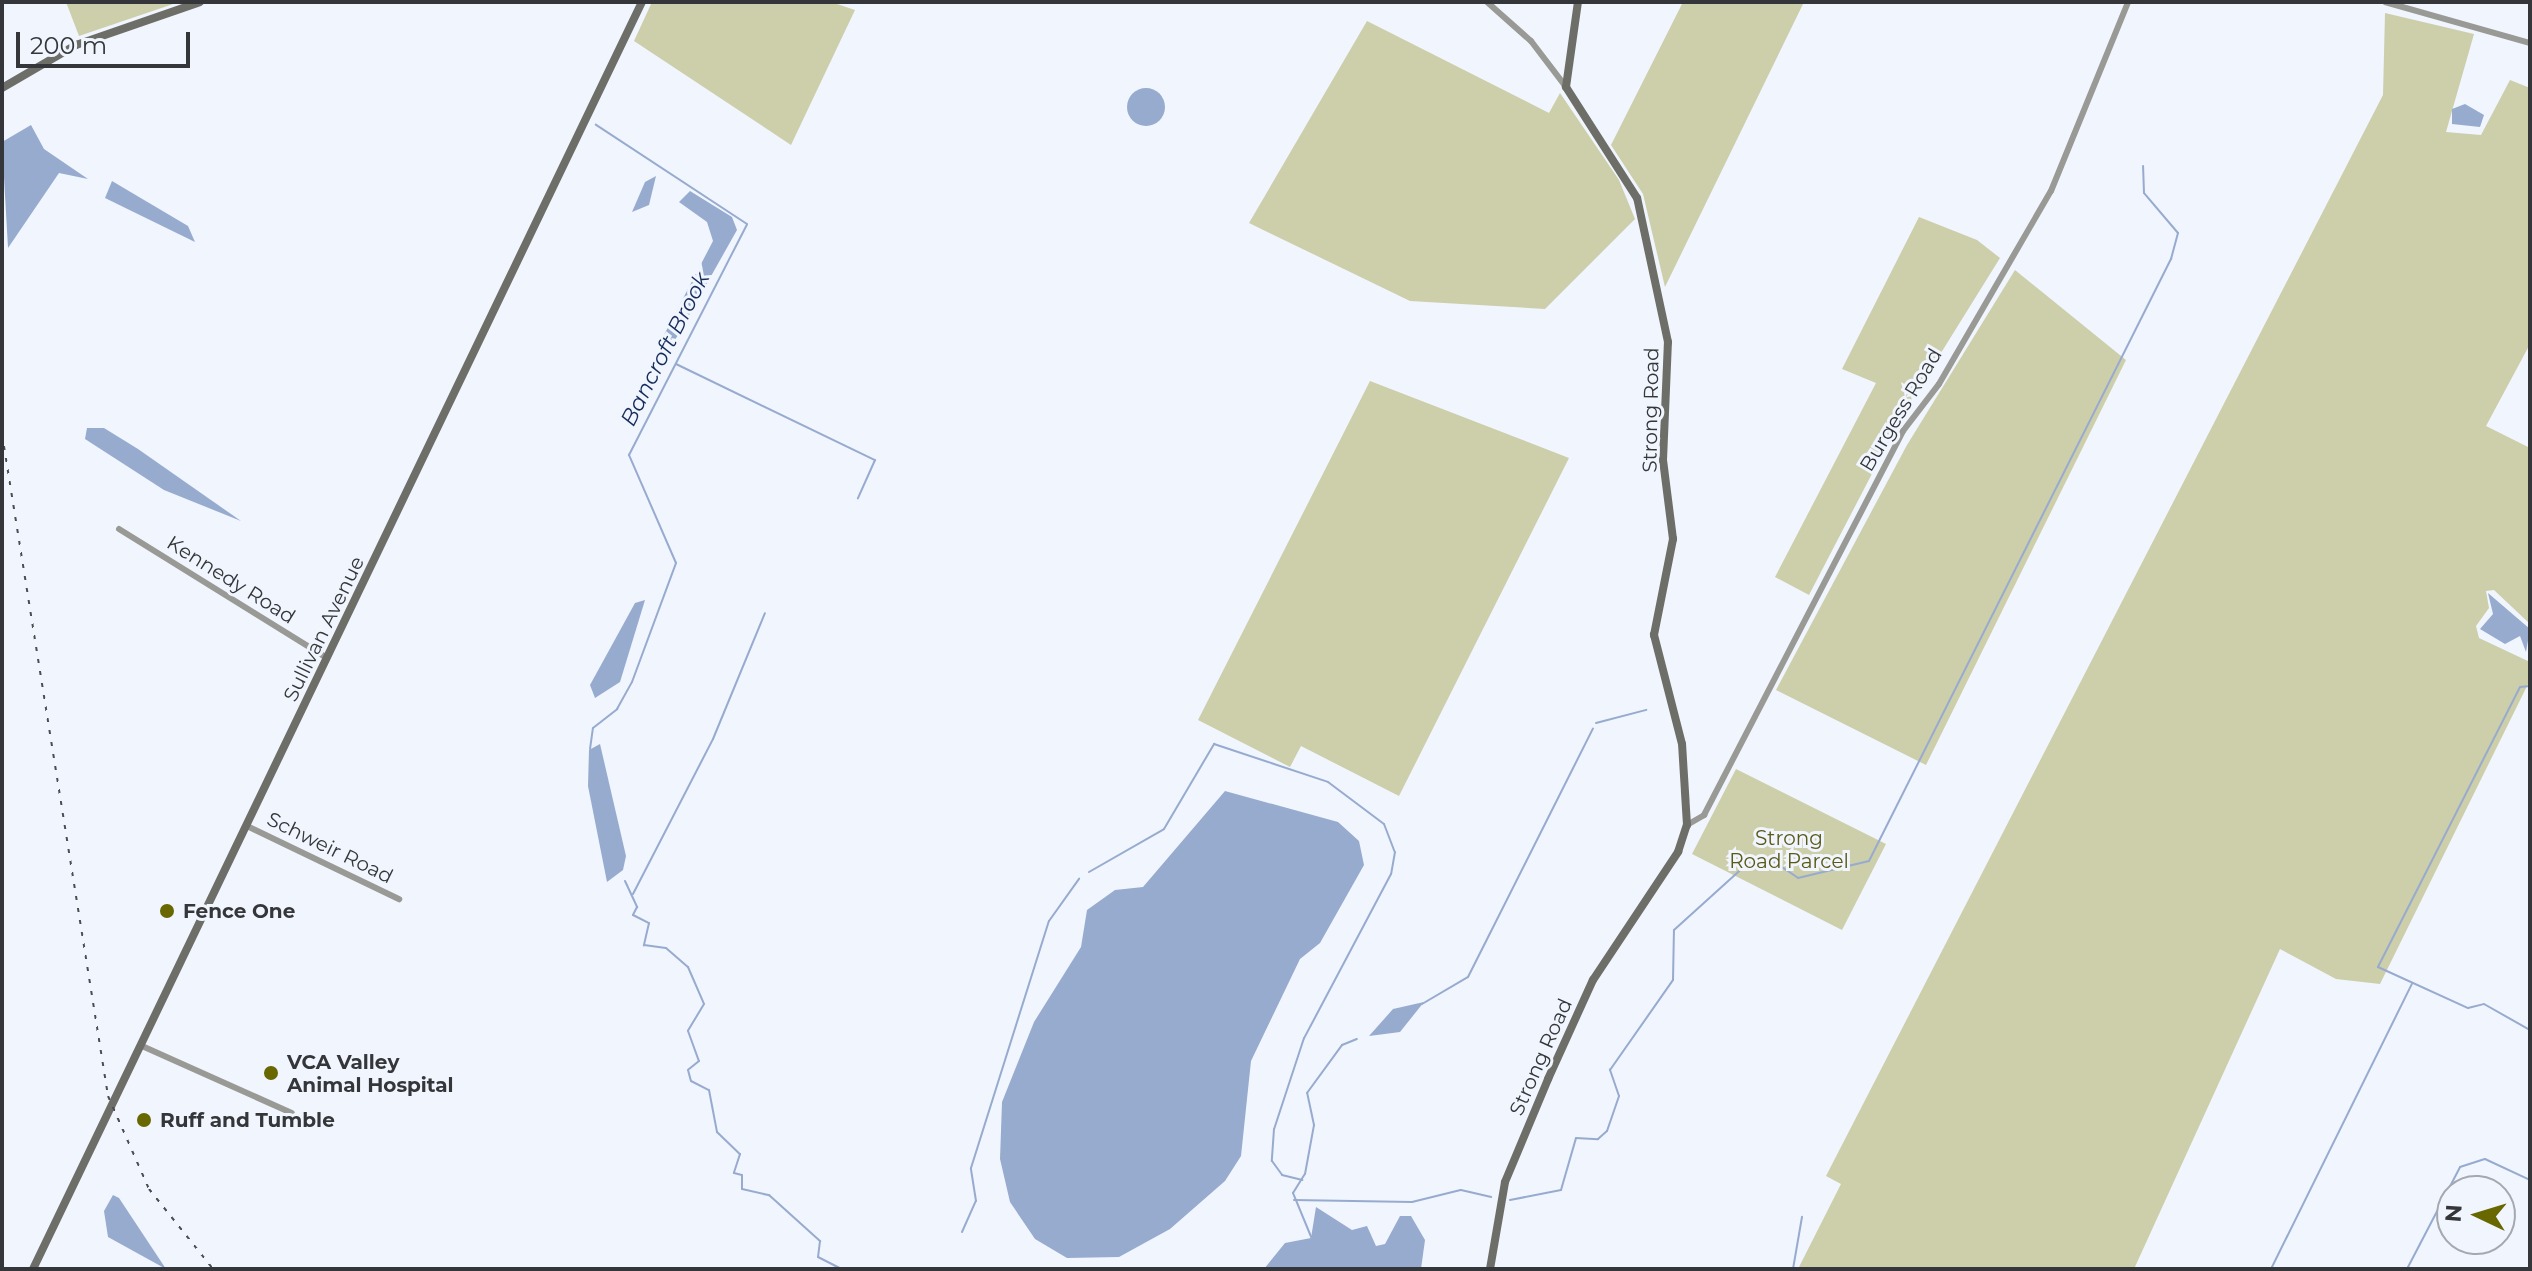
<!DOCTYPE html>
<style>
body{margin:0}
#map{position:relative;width:2532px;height:1271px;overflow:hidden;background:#f0f5fe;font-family:Montserrat,sans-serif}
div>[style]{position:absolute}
.green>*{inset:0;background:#cdceaa}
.water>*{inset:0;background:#97abcf}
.round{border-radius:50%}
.stream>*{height:2px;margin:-1px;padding:0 1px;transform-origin:1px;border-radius:1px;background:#97abcf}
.street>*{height:6px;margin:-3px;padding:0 3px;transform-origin:3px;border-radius:3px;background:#999995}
.secondary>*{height:8px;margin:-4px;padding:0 4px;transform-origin:4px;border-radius:4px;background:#6e6e68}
.rail>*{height:2px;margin-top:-1px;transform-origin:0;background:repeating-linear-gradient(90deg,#4b4e51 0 4px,transparent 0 12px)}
.dots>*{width:22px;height:22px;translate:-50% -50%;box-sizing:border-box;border:4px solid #f0f5fe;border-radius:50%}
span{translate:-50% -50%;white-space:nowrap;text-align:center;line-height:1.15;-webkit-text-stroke:6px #f0f5fe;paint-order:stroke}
.street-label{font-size:20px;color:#343639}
.park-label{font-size:20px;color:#5a5915}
.poi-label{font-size:20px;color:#343639;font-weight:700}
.left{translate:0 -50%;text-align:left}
.water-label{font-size:22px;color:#152c5a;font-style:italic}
.frame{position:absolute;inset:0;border:4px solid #343639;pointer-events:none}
.north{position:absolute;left:2436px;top:1175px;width:80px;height:80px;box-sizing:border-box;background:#f0f5fe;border:2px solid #a5a9af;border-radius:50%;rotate:274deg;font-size:22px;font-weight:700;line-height:32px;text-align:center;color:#343639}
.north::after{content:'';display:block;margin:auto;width:28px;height:36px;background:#686700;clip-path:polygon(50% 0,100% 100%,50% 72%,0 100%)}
.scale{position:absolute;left:16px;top:32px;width:174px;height:36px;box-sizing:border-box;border:4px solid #343639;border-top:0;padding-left:10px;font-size:24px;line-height:28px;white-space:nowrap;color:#343639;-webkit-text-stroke:6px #f0f5fe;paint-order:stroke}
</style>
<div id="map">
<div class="green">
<div style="clip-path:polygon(66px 2px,179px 2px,79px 36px)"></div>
<div style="clip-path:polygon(652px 2px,831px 2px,855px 10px,791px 145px,634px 41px)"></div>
<div style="clip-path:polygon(1683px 2px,1804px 2px,1665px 287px,1643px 194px,1611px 145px)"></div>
<div style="clip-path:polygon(2385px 13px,2474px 34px,2446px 132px,2481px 135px,2510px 80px,2530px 88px,2530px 344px,2486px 426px,2530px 448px,2530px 624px,2494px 590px,2486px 591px,2489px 608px,2476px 626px,2479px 638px,2530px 662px,2530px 680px,2380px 984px,2336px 979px,2280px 949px,2134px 1269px,1798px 1269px,1841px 1184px,1826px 1176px,2383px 95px)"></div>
<div style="clip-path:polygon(1367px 21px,1549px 113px,1560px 93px,1619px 180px,1635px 219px,1545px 309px,1410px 301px,1249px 223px)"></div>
<div style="clip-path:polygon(1919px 217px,1977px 240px,2000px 258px,1903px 414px,1809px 595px,1775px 577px,1876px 383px,1842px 369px)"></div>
<div style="clip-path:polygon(2015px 270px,2126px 360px,1926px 765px,1776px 690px,1907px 445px)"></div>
<div style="clip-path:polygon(1370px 381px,1569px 458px,1399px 796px,1301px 746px,1290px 767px,1198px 720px)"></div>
<div style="clip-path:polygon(1736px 769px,1886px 844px,1842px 930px,1692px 854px)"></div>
</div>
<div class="water">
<div class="round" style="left:1127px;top:88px;width:38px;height:38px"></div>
<div style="clip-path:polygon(2465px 104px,2484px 115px,2480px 127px,2452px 124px,2452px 109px)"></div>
<div style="clip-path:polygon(31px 125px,44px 149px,88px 179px,59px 173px,8px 248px,2px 142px)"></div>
<div style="clip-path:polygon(656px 176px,649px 205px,632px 212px,645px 182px)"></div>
<div style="clip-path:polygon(112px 181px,188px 226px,195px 242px,105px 198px)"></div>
<div style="clip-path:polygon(690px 191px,732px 217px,737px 230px,670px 349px,664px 335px,713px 241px,707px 222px,679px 202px)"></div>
<div style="clip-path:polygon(87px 428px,104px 428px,138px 449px,241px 521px,164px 490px,85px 439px)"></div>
<div style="clip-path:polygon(2488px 593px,2530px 629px,2526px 652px,2520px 636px,2505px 644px,2480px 629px,2493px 614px)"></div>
<div style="clip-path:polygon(645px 600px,620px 682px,595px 698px,590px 685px,635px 603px)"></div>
<div style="clip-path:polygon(600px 744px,626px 856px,623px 870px,607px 882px,588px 786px,589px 750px)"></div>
<div style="clip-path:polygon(1225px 791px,1338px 822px,1359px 841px,1364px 865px,1320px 943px,1300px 959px,1251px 1061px,1241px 1156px,1225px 1181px,1170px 1229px,1119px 1257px,1067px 1258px,1035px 1239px,1010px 1202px,1000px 1159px,1002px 1102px,1034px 1022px,1081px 947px,1087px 910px,1115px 890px,1143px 887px)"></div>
<div style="clip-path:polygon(1424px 1002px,1400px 1032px,1369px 1036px,1393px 1009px)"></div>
<div style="clip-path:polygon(113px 1195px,119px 1198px,166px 1269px,108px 1237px,104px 1211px)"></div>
<div style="clip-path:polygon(1316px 1207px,1352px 1230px,1367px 1226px,1376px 1246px,1385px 1244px,1400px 1216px,1411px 1216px,1425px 1240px,1421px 1269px,1264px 1269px,1285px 1243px,1311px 1238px)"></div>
</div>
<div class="stream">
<div style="left:676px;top:364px;width:221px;rotate:25.8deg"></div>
<div style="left:875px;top:460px;width:42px;rotate:114.1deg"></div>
<div style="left:2530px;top:686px;width:10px;rotate:174deg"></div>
<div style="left:2520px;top:687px;width:314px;rotate:116.9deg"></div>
<div style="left:2378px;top:967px;width:99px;rotate:24.5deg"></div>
<div style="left:2468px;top:1008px;width:16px;rotate:-14deg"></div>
<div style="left:2484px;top:1004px;width:53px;rotate:29.5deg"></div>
<div style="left:1596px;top:723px;width:52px;rotate:-14.6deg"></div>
<div style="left:590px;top:749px;width:21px;rotate:-82deg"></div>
<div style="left:593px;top:728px;width:31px;rotate:-38deg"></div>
<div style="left:617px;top:709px;width:31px;rotate:-61deg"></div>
<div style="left:632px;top:682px;width:127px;rotate:-69.7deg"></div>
<div style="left:676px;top:563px;width:118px;rotate:-113.5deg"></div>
<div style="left:629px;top:455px;width:259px;rotate:-62.9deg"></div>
<div style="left:747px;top:224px;width:181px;rotate:-146.7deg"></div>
<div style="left:1089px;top:872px;width:86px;rotate:-29.8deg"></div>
<div style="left:1164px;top:829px;width:99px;rotate:-59.5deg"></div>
<div style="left:1214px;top:744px;width:120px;rotate:18.4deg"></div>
<div style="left:1328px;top:782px;width:70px;rotate:36.9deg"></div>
<div style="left:1384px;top:824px;width:30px;rotate:69deg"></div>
<div style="left:1395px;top:852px;width:22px;rotate:100deg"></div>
<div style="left:1391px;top:874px;width:186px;rotate:117.9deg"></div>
<div style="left:1304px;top:1038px;width:96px;rotate:108.2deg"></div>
<div style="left:1274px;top:1129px;width:32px;rotate:94deg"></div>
<div style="left:1272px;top:1161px;width:17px;rotate:54deg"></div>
<div style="left:1282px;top:1175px;width:21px;rotate:14deg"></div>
<div style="left:625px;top:881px;width:29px;rotate:65deg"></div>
<div style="left:637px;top:907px;width:9px;rotate:117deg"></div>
<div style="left:633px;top:915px;width:18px;rotate:27deg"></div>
<div style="left:649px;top:923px;width:23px;rotate:103deg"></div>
<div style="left:644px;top:945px;width:22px;rotate:8deg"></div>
<div style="left:666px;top:948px;width:29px;rotate:41deg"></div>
<div style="left:688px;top:967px;width:40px;rotate:66.6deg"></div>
<div style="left:704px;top:1004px;width:31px;rotate:121deg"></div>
<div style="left:688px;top:1031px;width:32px;rotate:70deg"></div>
<div style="left:699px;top:1061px;width:14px;rotate:141deg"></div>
<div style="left:688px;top:1070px;width:11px;rotate:75deg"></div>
<div style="left:691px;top:1081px;width:20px;rotate:27deg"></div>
<div style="left:709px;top:1090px;width:43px;rotate:79.2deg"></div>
<div style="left:717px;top:1132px;width:32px;rotate:44deg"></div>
<div style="left:740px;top:1154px;width:20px;rotate:108deg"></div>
<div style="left:734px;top:1173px;width:8px;rotate:14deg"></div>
<div style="left:742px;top:1175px;width:14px;rotate:90deg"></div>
<div style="left:742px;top:1189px;width:28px;rotate:13deg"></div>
<div style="left:769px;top:1195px;width:69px;rotate:42deg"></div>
<div style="left:820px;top:1241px;width:16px;rotate:97deg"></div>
<div style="left:818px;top:1257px;width:27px;rotate:27deg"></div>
<div style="left:633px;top:894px;width:174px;rotate:-62.7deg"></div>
<div style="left:713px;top:739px;width:136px;rotate:-67.6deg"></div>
<div style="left:1422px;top:1004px;width:53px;rotate:-30.4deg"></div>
<div style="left:1468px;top:977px;width:278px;rotate:-63.3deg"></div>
<div style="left:1294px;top:1200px;width:118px;rotate:1deg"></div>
<div style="left:1412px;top:1202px;width:50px;rotate:-13.8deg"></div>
<div style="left:1461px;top:1190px;width:31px;rotate:13deg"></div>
<div style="left:1510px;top:1200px;width:52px;rotate:-11.1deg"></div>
<div style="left:1561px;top:1190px;width:54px;rotate:-73.9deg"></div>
<div style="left:1576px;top:1138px;width:22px;rotate:3deg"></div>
<div style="left:1598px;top:1139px;width:12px;rotate:-42deg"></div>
<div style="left:1607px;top:1131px;width:37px;rotate:-71deg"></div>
<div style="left:1619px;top:1096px;width:28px;rotate:-109deg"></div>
<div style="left:1610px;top:1070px;width:110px;rotate:-55deg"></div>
<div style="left:1673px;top:980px;width:50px;rotate:-88.9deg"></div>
<div style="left:1674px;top:930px;width:98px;rotate:-42.1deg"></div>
<div style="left:1747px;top:864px;width:26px;rotate:-7deg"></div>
<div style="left:1773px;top:861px;width:30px;rotate:34deg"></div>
<div style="left:1798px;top:878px;width:73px;rotate:-13.5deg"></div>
<div style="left:1869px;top:861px;width:674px;rotate:-63.36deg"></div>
<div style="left:2171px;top:259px;width:27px;rotate:-75deg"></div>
<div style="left:2178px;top:233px;width:52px;rotate:-130.4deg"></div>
<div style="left:2144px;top:193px;width:27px;rotate:-92deg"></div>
<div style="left:962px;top:1232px;width:34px;rotate:-66deg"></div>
<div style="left:976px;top:1201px;width:33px;rotate:-99deg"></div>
<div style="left:971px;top:1168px;width:259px;rotate:-72.5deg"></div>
<div style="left:1049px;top:921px;width:52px;rotate:-54.5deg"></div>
<div style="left:1312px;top:1239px;width:50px;rotate:-112.4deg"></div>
<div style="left:1293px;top:1193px;width:22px;rotate:-58deg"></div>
<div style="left:1305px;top:1174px;width:50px;rotate:-79.6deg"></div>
<div style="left:1314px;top:1125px;width:33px;rotate:-102deg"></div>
<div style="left:1307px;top:1093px;width:59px;rotate:-53.9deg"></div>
<div style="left:1342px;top:1045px;width:16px;rotate:-22deg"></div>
<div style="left:1793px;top:1269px;width:53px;rotate:-80.2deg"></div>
<div style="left:2271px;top:1269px;width:318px;rotate:-63.7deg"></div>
<div style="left:2407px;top:1269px;width:115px;rotate:-62.5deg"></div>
<div style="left:2460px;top:1167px;width:26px;rotate:-18deg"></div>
<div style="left:2485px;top:1159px;width:50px;rotate:25deg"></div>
</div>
<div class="street">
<div style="left:1487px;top:2px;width:59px;rotate:41.6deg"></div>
<div style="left:1531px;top:41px;width:58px;rotate:52.7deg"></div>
<div style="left:2385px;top:2px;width:151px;rotate:15.8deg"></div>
<div style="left:119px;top:529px;width:245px;rotate:31.8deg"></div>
<div style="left:1687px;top:825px;width:20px;rotate:-30deg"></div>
<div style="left:1704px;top:815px;width:433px;rotate:-62.6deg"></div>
<div style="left:1903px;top:431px;width:59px;rotate:-52.5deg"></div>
<div style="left:1939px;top:384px;width:223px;rotate:-59.9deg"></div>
<div style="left:2051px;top:191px;width:204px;rotate:-67.8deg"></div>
<div style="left:247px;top:826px;width:169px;rotate:25.7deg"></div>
<div style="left:142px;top:1046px;width:164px;rotate:24.1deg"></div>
</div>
<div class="secondary">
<div style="left:2px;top:88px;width:86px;rotate:-30.2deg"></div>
<div style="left:76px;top:45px;width:131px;rotate:-19.1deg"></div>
<div style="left:33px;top:1269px;width:1406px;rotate:-64.33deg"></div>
<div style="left:1490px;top:1269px;width:88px;rotate:-80.2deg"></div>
<div style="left:1505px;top:1182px;width:112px;rotate:-67.3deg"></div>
<div style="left:1548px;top:1079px;width:109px;rotate:-65.6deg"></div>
<div style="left:1593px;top:980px;width:154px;rotate:-56.4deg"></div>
<div style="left:1678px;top:852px;width:28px;rotate:-72deg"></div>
<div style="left:1687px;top:825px;width:81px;rotate:-93.5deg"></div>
<div style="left:1682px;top:744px;width:113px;rotate:-104.4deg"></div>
<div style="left:1654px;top:635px;width:98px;rotate:-78.8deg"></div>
<div style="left:1673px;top:539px;width:80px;rotate:-97.2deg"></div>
<div style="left:1663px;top:460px;width:118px;rotate:-87.6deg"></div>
<div style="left:1668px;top:342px;width:147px;rotate:-102.1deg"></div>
<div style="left:1637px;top:198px;width:132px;rotate:-122.6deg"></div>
<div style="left:1566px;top:87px;width:86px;rotate:-82deg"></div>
</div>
<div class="rail">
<div style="left:2px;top:434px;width:670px;rotate:80.9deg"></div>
<div style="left:108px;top:1096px;width:102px;rotate:66.2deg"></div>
<div style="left:149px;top:1189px;width:102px;rotate:51.3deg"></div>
</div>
<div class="dots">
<div style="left:167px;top:911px;background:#686700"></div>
<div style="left:271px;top:1073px;background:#686700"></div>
<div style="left:144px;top:1120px;background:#686700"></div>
</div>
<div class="street-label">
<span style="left:1651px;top:410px;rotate:-89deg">Strong Road</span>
<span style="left:1901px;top:410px;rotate:-59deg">Burgess Road</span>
<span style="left:231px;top:580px;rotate:32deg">Kennedy Road</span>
<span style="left:324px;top:629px;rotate:-64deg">Sullivan Avenue</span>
<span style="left:330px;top:848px;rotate:26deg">Schweir Road</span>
<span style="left:1541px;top:1057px;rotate:-66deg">Strong Road</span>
</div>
<div class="park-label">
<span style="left:1789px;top:850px">Strong<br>Road Parcel</span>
</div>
<div class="poi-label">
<span class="left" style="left:183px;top:911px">Fence One</span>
<span class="left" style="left:287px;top:1074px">VCA Valley<br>Animal Hospital</span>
<span class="left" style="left:160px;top:1120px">Ruff and Tumble</span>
</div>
<div class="water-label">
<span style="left:665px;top:349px;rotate:-63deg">Bancroft Brook</span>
</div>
<div class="frame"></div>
<div class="north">N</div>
<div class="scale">200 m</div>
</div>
